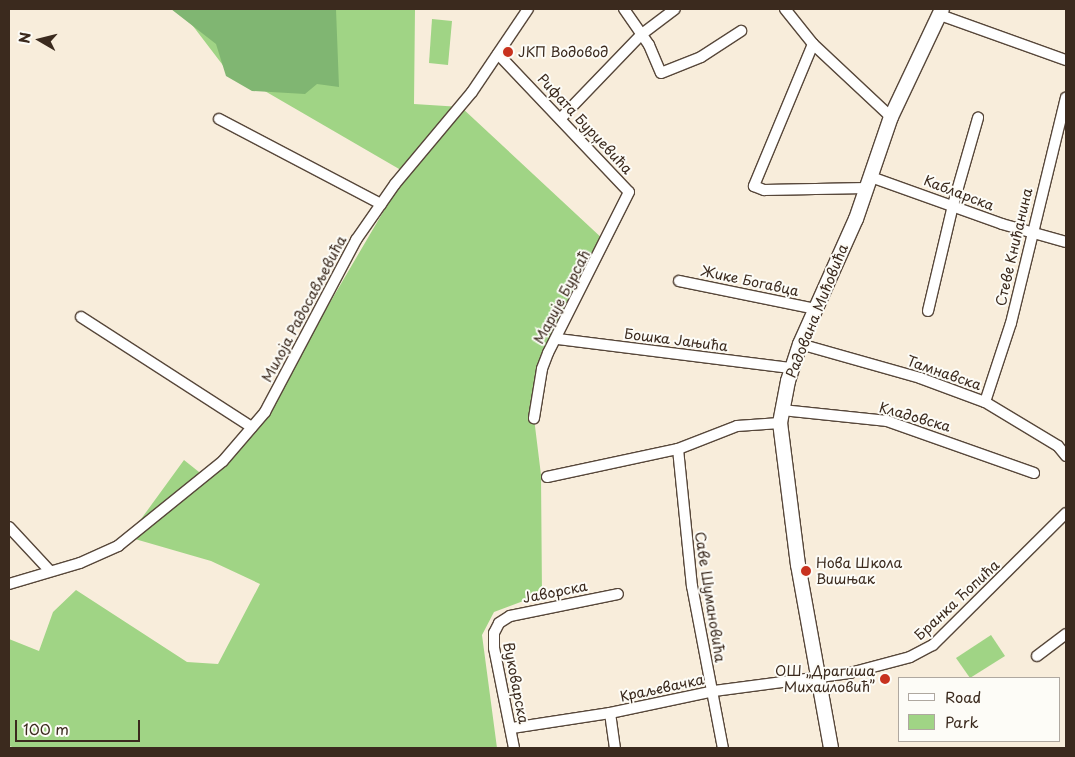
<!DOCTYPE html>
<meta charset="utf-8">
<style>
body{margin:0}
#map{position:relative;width:1075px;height:757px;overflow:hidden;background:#f8eddb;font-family:"Playpen Sans",sans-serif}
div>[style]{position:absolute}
.green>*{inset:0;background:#a0d485}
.forest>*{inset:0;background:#80b672}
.roads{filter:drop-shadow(1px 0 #57473a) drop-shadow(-1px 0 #57473a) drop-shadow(0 1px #57473a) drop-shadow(0 -1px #57473a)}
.street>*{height:10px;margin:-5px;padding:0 5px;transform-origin:5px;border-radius:5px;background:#fff}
.secondary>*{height:14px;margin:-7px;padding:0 7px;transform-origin:7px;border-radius:7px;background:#fff}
.dots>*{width:14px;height:14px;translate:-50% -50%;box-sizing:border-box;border:2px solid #fdfcf7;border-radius:50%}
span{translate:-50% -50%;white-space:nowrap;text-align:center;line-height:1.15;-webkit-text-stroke:4px #fdfcf7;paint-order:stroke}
.poi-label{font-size:14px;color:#3b2a1e}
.left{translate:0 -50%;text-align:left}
.right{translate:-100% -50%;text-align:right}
.street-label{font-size:14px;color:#3b2a1e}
.frame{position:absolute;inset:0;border:10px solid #3b2a1e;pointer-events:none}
.legend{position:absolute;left:898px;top:677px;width:162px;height:65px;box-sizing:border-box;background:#fdfcf7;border:1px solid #afa8a0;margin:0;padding:6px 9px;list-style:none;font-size:15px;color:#3b2a1e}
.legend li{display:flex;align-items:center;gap:10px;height:25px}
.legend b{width:25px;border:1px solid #afa8a0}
.north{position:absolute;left:15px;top:15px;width:50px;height:50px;-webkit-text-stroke:4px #fdfcf7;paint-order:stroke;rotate:278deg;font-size:14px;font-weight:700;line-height:20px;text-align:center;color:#3b2a1e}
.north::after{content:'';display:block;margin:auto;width:18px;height:22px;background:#3b2a1e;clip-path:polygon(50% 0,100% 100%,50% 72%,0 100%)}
.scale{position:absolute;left:15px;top:720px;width:125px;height:22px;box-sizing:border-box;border:2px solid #3b2a1e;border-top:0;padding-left:6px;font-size:15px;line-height:18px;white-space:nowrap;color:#3b2a1e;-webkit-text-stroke:4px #fdfcf7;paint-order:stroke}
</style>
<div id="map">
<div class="green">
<div style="clip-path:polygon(180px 9px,415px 9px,414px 104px,461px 107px,605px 241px,548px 353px,534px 418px,541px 475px,542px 594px,494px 612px,482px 635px,497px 748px,16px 748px,9px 746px,9px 639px,39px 651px,53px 612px,76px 590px,187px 662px,218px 664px,260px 584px,211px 561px,128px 537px,184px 460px,209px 480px,305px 345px,406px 173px,225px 68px)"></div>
<div style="clip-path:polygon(432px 19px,452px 21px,448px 65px,429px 63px)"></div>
<div style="clip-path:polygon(991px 635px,1005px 656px,970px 678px,956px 658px)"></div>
</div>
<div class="forest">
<div style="clip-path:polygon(171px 9px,336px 9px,339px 87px,317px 84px,305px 94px,252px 91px,226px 76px,216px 44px)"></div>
</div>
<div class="roads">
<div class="street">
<div style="left:624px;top:9px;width:44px;rotate:55.2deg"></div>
<div style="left:649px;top:45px;width:30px;rotate:67deg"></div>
<div style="left:661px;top:73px;width:43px;rotate:-21.8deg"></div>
<div style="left:701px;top:57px;width:48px;rotate:-33deg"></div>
<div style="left:785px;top:9px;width:45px;rotate:51.3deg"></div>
<div style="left:813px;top:44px;width:107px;rotate:43.1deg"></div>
<div style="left:940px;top:15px;width:134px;rotate:19.7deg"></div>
<div style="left:813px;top:44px;width:154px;rotate:112.6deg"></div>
<div style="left:754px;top:186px;width:11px;rotate:22deg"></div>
<div style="left:764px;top:190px;width:103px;rotate:-1.1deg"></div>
<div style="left:498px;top:54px;width:190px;rotate:46.5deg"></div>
<div style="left:629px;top:192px;width:180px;rotate:116.7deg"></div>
<div style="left:548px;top:353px;width:17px;rotate:111deg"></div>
<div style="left:542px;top:369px;width:50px;rotate:99.3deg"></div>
<div style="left:562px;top:117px;width:115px;rotate:-46.1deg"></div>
<div style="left:642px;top:34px;width:41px;rotate:-37.1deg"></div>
<div style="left:219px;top:119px;width:183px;rotate:27.7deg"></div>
<div style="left:871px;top:177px;width:139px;rotate:19.7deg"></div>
<div style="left:1002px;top:224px;width:66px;rotate:15.7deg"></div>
<div style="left:679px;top:281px;width:139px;rotate:11.6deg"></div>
<div style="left:928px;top:311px;width:109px;rotate:-76.7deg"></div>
<div style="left:953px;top:205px;width:91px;rotate:-74deg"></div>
<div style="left:81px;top:317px;width:203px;rotate:32.8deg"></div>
<div style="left:558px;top:339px;width:236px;rotate:7.1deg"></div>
<div style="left:800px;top:344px;width:125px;rotate:15.8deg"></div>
<div style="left:920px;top:378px;width:69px;rotate:20.3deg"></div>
<div style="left:985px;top:402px;width:85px;rotate:31.1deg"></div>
<div style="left:1058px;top:446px;width:13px;rotate:51deg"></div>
<div style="left:985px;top:402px;width:83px;rotate:-71.8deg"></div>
<div style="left:1011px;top:323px;width:232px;rotate:-76.3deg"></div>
<div style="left:782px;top:410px;width:106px;rotate:6deg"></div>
<div style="left:887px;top:421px;width:156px;rotate:19.5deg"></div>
<div style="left:678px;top:449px;width:138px;rotate:84.2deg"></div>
<div style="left:692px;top:586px;width:165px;rotate:79.2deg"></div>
<div style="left:547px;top:477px;width:134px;rotate:-12.1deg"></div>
<div style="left:678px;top:449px;width:63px;rotate:-21.3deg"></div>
<div style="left:737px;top:426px;width:43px;rotate:-4deg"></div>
<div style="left:9px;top:527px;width:59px;rotate:47.1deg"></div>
<div style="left:9px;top:584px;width:74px;rotate:-16.5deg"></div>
<div style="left:80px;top:563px;width:42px;rotate:-24.1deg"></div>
<div style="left:118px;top:546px;width:135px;rotate:-39deg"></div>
<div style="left:223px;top:461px;width:65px;rotate:-49.4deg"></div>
<div style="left:265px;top:412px;width:195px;rotate:-62.1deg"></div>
<div style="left:356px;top:240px;width:68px;rotate:-55.1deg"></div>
<div style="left:395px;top:184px;width:120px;rotate:-50.1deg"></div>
<div style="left:472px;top:92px;width:100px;rotate:-56deg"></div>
<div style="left:1037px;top:656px;width:36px;rotate:-37deg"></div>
<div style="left:610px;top:713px;width:35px;rotate:82deg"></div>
<div style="left:512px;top:728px;width:99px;rotate:-8.7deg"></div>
<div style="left:610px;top:713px;width:106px;rotate:-11.9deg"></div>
<div style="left:714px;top:691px;width:137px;rotate:-7.5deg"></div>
<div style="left:850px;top:673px;width:62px;rotate:-14.9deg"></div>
<div style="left:910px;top:657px;width:26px;rotate:-28deg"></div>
<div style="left:933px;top:645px;width:187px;rotate:-44.8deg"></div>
<div style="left:514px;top:748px;width:102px;rotate:-101.3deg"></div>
<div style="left:494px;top:648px;width:15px;rotate:-90deg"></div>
<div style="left:494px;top:633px;width:11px;rotate:-63deg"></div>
<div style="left:499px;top:623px;width:13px;rotate:-32deg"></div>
<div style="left:510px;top:616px;width:110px;rotate:-11.5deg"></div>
</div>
<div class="secondary">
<div style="left:831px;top:748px;width:186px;rotate:-100.2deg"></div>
<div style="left:798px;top:565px;width:143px;rotate:-97.2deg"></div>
<div style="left:780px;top:423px;width:43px;rotate:-79.2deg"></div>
<div style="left:788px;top:381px;width:39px;rotate:-72deg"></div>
<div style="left:800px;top:344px;width:137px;rotate:-65.9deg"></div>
<div style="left:856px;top:219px;width:108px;rotate:-71.1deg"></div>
<div style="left:891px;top:117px;width:119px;rotate:-64.7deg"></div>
</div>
</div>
<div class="dots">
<div style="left:508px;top:52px;background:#c8321e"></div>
<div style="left:806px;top:571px;background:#c8321e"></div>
<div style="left:885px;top:679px;background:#c8321e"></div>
</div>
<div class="poi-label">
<span class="left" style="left:518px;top:52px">ЈКП Водовод</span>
<span class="left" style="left:816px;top:571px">Нова Школа<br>Вишњак</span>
<span class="right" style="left:875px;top:679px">ОШ „Драгиша<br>Михаиловић”</span>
</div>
<div class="street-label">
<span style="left:585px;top:124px;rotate:47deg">Рифата Бурџевића</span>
<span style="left:959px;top:193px;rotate:21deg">Кабларска</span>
<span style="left:1014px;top:247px;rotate:-77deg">Стеве Книћанина</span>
<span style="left:750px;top:281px;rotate:12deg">Жике Богавца</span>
<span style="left:562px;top:297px;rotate:-62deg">Марије Бурсаћ</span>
<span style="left:304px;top:309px;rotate:-62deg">Милоја Радосављевића</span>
<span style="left:817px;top:311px;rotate:-68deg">Радована Мићовића</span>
<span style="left:676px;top:340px;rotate:7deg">Бошка Јањића</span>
<span style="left:944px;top:373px;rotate:19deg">Тамнавска</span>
<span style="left:915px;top:417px;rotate:16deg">Кладовска</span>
<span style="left:555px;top:592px;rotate:-11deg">Јаворска</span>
<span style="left:710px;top:597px;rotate:81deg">Саве Шумановића</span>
<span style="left:957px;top:600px;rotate:-43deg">Бранка Ћопића</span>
<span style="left:516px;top:683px;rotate:79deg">Вуковарска</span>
<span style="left:662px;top:688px;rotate:-12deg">Краљевачка</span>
</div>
<div class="frame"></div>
<ul class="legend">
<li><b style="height:6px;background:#fff"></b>Road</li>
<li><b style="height:14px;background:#a0d485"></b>Park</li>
</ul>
<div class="north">N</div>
<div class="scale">100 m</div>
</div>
